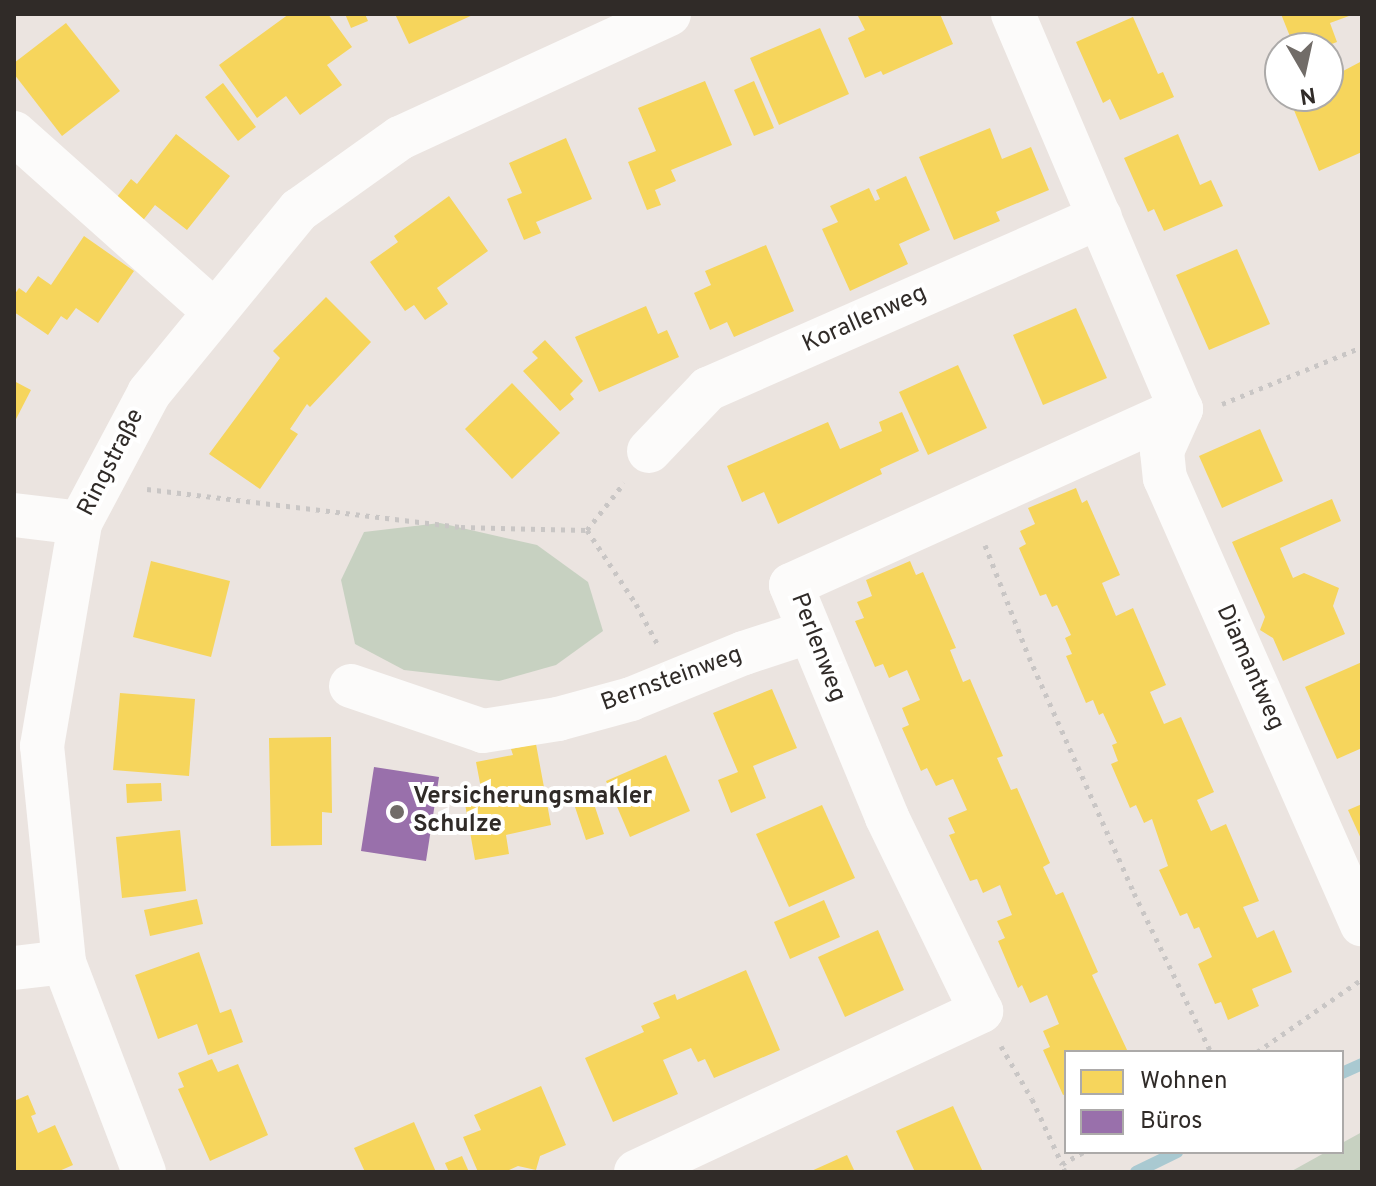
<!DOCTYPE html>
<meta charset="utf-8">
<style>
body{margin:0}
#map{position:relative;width:1376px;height:1186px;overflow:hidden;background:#ebe4e0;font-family:Overpass,sans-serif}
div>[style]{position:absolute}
.green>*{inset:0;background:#c7d1c1}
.homes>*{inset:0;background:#f6d55c}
.offices>*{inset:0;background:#9970ab}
.stream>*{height:12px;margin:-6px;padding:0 6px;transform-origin:6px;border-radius:6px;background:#a9c9d1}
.path>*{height:5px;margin-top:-2.5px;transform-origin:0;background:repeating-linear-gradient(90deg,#c9c6c5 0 4px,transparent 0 10px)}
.minor>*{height:44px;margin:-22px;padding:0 22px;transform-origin:22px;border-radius:22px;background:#fcfbfa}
.dots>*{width:22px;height:22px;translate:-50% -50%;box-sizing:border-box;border:4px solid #fff;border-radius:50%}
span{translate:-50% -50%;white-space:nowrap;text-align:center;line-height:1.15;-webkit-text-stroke:8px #fff;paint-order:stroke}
.street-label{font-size:24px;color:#302b28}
.poi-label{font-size:24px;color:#302b28;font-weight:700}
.left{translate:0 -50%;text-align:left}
.frame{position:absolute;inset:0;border:16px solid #302b28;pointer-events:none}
.legend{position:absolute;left:1064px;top:1050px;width:280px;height:104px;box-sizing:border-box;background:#fff;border:2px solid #acaaa9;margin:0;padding:10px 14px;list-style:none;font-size:24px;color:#302b28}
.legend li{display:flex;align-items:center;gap:16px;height:40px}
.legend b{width:40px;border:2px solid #acaaa9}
.north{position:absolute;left:1264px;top:32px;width:80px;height:80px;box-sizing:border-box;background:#fff;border:2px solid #acaaa9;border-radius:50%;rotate:171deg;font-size:22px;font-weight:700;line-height:32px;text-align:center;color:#302b28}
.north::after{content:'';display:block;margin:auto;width:28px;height:36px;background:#716c68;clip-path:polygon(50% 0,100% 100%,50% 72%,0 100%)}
</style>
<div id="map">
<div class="green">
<div style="clip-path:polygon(440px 523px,537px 545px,588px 582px,603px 631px,556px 665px,499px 681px,404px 670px,355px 644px,341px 580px,364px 532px)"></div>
<div style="clip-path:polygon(1362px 1132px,1362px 1172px,1290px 1172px,1326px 1152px,1342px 1152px,1342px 1143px)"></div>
</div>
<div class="homes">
<div style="clip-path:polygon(289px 14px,328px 14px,352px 47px,327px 65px,342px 85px,300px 115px,286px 96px,257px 118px,219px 65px)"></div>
<div style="clip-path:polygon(345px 14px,365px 14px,368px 21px,351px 28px)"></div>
<div style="clip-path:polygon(395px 14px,475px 14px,409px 44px)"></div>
<div style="clip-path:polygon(857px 14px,940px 14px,953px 44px,883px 75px,881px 71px,865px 78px,848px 38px,865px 30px)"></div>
<div style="clip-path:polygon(1281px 14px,1348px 14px,1349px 16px,1330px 23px,1337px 42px,1321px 48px,1282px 48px,1280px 43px,1291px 39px)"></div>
<div style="clip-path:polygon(1133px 17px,1158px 74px,1163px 72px,1174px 97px,1120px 120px,1110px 99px,1103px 103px,1076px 42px)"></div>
<div style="clip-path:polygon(66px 23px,120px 91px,62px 136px,14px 74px,14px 63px)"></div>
<div style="clip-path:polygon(820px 28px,849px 94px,779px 125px,750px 58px)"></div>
<div style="clip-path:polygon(1362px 61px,1362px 152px,1319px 171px,1289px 98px,1328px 96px,1328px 79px)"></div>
<div style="clip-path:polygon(705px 81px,732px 145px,671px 170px,676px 181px,655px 190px,661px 205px,647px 210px,628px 162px,656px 151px,638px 108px)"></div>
<div style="clip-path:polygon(754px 81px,774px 128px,754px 136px,734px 90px)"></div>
<div style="clip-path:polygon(223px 83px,256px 127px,238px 141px,205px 97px)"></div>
<div style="clip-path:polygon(990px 128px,1002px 159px,1031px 147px,1049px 190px,996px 212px,1000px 221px,954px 240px,919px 157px)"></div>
<div style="clip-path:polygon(176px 134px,230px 176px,187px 230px,155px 205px,141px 223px,113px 202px,131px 179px,137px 184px)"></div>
<div style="clip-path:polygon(1178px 134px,1200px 185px,1211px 180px,1223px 206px,1164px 231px,1154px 209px,1148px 212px,1124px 158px)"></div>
<div style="clip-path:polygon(566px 138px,592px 199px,536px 222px,541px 233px,524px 240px,507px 199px,522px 193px,509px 163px)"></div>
<div style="clip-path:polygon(906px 176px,930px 230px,899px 244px,908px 264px,850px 291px,822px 229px,838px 222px,830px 206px,869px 188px,875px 201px,880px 199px,876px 190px)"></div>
<div style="clip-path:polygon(449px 196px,488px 251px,437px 288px,448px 304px,425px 320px,414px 305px,405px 311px,370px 262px,398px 242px,394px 236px)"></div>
<div style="clip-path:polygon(84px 236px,134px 271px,98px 323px,76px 308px,67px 320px,61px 316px,48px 335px,14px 312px,14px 295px,19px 288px,26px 293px,38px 276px,51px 285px)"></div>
<div style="clip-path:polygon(766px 245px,794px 311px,734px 337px,727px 322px,710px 330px,694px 293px,711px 285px,705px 271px)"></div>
<div style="clip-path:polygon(1237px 249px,1270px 324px,1209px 350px,1176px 275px)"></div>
<div style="clip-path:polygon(326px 297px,371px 342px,310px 407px,307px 404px,290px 429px,298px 434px,260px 489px,209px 454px,280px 358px,273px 351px)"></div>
<div style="clip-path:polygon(646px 306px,658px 334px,667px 330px,679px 357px,599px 392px,575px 337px)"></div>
<div style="clip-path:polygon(1076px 308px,1107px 378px,1043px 405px,1013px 335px)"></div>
<div style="clip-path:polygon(545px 340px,583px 381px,570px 394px,574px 399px,560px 411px,523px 371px,538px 358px,532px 352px)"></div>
<div style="clip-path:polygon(958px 365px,987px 428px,928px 455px,899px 392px)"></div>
<div style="clip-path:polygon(14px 381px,31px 390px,14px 423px)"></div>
<div style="clip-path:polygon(512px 383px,560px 433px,512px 479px,465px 429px)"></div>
<div style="clip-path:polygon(902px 412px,919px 451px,880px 469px,882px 474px,778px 524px,764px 492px,742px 502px,727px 466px,828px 422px,840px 449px,882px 431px,879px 422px)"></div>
<div style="clip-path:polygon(1260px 429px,1283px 481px,1222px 508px,1199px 456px)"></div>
<div style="clip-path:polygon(1076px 488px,1082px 503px,1087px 500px,1120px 575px,1102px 583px,1116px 616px,1133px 608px,1166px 685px,1150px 692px,1164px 724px,1181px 717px,1214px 792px,1197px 800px,1211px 831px,1226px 824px,1259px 901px,1243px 907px,1257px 938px,1274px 930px,1292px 972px,1252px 989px,1259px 1006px,1228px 1020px,1221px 1002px,1215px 1004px,1198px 964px,1212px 957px,1199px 927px,1194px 929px,1187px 913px,1180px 916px,1159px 870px,1168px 866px,1152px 819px,1144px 823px,1136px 805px,1130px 808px,1111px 764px,1118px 761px,1112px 745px,1117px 743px,1103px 713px,1099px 715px,1093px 700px,1086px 703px,1066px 656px,1072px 654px,1065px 638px,1071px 635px,1057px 605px,1052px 607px,1046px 594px,1040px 596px,1019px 548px,1026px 544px,1020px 531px,1035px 524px,1028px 508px)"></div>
<div style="clip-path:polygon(1332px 499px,1341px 521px,1280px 548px,1293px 578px,1304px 573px,1339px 588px,1333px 606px,1345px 634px,1283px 661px,1273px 638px,1260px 630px,1265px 617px,1232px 542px)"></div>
<div style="clip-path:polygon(151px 561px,230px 581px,211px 657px,133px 637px)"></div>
<div style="clip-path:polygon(910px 561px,916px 575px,923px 572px,956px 648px,950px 650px,963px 682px,970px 679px,1003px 756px,997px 758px,1011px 790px,1017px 788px,1050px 863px,1043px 867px,1056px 895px,1063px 892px,1098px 972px,1092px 975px,1128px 1052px,1066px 1052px,1066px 1094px,1063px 1095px,1043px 1050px,1050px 1047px,1043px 1031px,1059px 1024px,1047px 995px,1030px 1003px,1022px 985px,1018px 988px,998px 941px,1005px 938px,997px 921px,1012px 915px,1000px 885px,983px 893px,977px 879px,970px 881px,949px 835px,955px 833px,948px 818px,967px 810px,953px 779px,936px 786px,927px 768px,921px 771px,902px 728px,909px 725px,902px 708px,920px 700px,907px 670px,889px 678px,883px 664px,875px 667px,855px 621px,864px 618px,857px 602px,872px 596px,866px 580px)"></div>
<div style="clip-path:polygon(1362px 662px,1362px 748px,1337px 759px,1305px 687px)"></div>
<div style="clip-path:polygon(772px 689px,797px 748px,753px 766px,766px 798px,731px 813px,718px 780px,738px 772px,713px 713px)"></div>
<div style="clip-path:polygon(120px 693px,195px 699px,189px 776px,113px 770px)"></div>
<div style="clip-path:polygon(331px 737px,332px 813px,322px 812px,322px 845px,271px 846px,269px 738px)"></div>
<div style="clip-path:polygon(536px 744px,551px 825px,506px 835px,509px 854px,475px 860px,465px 804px,483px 799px,476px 762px,513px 755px,511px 749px)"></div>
<div style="clip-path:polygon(666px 755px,690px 811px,630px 837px,606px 781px)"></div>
<div style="clip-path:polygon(161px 783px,162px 801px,127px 803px,126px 784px)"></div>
<div style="clip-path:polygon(590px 792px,604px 834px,586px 840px,572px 798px)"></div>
<div style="clip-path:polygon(1362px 804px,1362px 841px,1348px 810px)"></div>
<div style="clip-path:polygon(822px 805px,855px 878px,789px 907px,756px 834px)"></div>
<div style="clip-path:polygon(180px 830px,186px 891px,122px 898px,116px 837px)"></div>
<div style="clip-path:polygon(197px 899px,203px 924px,150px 936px,144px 910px)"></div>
<div style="clip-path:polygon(824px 900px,840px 937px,790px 959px,774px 922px)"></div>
<div style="clip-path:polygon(878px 930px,904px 990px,845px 1017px,818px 957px)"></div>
<div style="clip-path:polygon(199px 952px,220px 1013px,231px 1009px,243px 1042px,208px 1055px,197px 1024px,158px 1039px,135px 975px)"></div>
<div style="clip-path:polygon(746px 970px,780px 1050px,714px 1078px,705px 1059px,698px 1062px,691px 1048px,663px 1060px,678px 1094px,613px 1122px,585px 1058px,644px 1032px,641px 1026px,660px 1018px,653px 1003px,675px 994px,677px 1000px)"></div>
<div style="clip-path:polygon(212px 1059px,218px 1072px,238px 1064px,268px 1135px,210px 1161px,178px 1089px,184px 1087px,178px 1073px)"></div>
<div style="clip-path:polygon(541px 1086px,566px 1145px,540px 1156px,536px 1170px,518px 1166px,505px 1172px,478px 1172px,463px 1137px,481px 1130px,474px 1115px)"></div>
<div style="clip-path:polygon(28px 1095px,36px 1114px,31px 1116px,38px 1133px,55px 1125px,73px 1165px,57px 1172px,14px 1172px,14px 1101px)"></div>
<div style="clip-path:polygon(953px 1106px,983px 1172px,915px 1172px,896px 1131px)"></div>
<div style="clip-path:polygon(414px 1122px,436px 1172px,365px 1172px,354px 1148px)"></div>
<div style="clip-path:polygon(847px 1155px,855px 1172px,809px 1172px)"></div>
<div style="clip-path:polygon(462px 1156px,469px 1172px,449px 1172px,445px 1163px)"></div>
</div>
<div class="offices">
<div style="clip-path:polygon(374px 767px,439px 777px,426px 861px,361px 851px)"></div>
</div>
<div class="stream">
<div style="left:1342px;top:1073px;width:22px;rotate:-24deg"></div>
<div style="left:1136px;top:1172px;width:46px;rotate:-26deg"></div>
</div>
<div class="path">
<div style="left:1222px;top:404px;width:151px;rotate:-22.2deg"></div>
<div style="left:147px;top:489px;width:316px;rotate:6.9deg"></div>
<div style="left:461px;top:527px;width:126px;rotate:1.4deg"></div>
<div style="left:587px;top:530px;width:89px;rotate:56.5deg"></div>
<div style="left:636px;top:604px;width:47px;rotate:61.8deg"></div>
<div style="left:587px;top:530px;width:60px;rotate:-51.8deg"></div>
<div style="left:985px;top:545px;width:120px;rotate:68.6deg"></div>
<div style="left:1029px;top:657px;width:258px;rotate:66deg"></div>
<div style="left:1134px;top:893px;width:177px;rotate:64.2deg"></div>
<div style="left:1001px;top:1046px;width:61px;rotate:59.7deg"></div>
<div style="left:1032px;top:1099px;width:72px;rotate:65.2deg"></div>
<div style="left:1257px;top:1052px;width:128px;rotate:-34.8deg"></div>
<div style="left:1065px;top:1172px;width:9px;rotate:-111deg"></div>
<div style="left:1062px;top:1164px;width:25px;rotate:-29deg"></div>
</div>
<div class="minor">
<div style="left:1013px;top:14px;width:429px;rotate:67deg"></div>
<div style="left:14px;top:133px;width:269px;rotate:41.7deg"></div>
<div style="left:1181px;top:409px;width:46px;rotate:114.3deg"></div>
<div style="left:1162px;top:451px;width:27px;rotate:84deg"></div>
<div style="left:1165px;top:478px;width:488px;rotate:66.2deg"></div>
<div style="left:649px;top:451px;width:86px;rotate:-46.4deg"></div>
<div style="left:708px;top:389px;width:428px;rotate:-23.7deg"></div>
<div style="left:14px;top:515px;width:66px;rotate:6.9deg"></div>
<div style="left:351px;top:686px;width:139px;rotate:18.8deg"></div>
<div style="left:483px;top:731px;width:76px;rotate:-9.1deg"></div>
<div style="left:558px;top:719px;width:76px;rotate:-15.3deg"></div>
<div style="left:631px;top:699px;width:122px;rotate:-22.2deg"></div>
<div style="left:744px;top:653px;width:67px;rotate:-18.2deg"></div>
<div style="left:14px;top:968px;width:50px;rotate:-6.8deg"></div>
<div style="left:144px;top:1172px;width:225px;rotate:-110.9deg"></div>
<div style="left:64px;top:962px;width:217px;rotate:-95.8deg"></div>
<div style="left:42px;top:746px;width:226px;rotate:-80.3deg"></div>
<div style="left:80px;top:523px;width:147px;rotate:-62deg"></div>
<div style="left:149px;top:393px;width:237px;rotate:-50.7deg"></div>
<div style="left:299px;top:210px;width:124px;rotate:-35.5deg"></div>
<div style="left:400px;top:138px;width:296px;rotate:-24.7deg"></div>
<div style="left:636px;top:1172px;width:381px;rotate:-25deg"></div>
<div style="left:981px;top:1011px;width:216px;rotate:-115.9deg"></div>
<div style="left:887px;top:817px;width:251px;rotate:-112.5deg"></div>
<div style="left:791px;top:585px;width:428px;rotate:-24.3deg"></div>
</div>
<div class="dots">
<div style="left:397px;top:812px;background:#716c68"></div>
</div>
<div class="street-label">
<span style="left:865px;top:320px;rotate:-24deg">Korallenweg</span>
<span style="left:112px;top:463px;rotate:-63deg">Ringstraße</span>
<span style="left:817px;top:648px;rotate:69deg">Perlenweg</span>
<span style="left:1249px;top:668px;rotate:66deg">Diamantweg</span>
<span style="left:672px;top:680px;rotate:-20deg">Bernsteinweg</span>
</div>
<div class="poi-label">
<span class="left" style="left:413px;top:812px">Versicherungsmakler<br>Schulze</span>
</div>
<div class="frame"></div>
<ul class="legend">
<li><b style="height:22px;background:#f6d55c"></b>Wohnen</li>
<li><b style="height:22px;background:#9970ab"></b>Büros</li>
</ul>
<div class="north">N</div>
</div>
